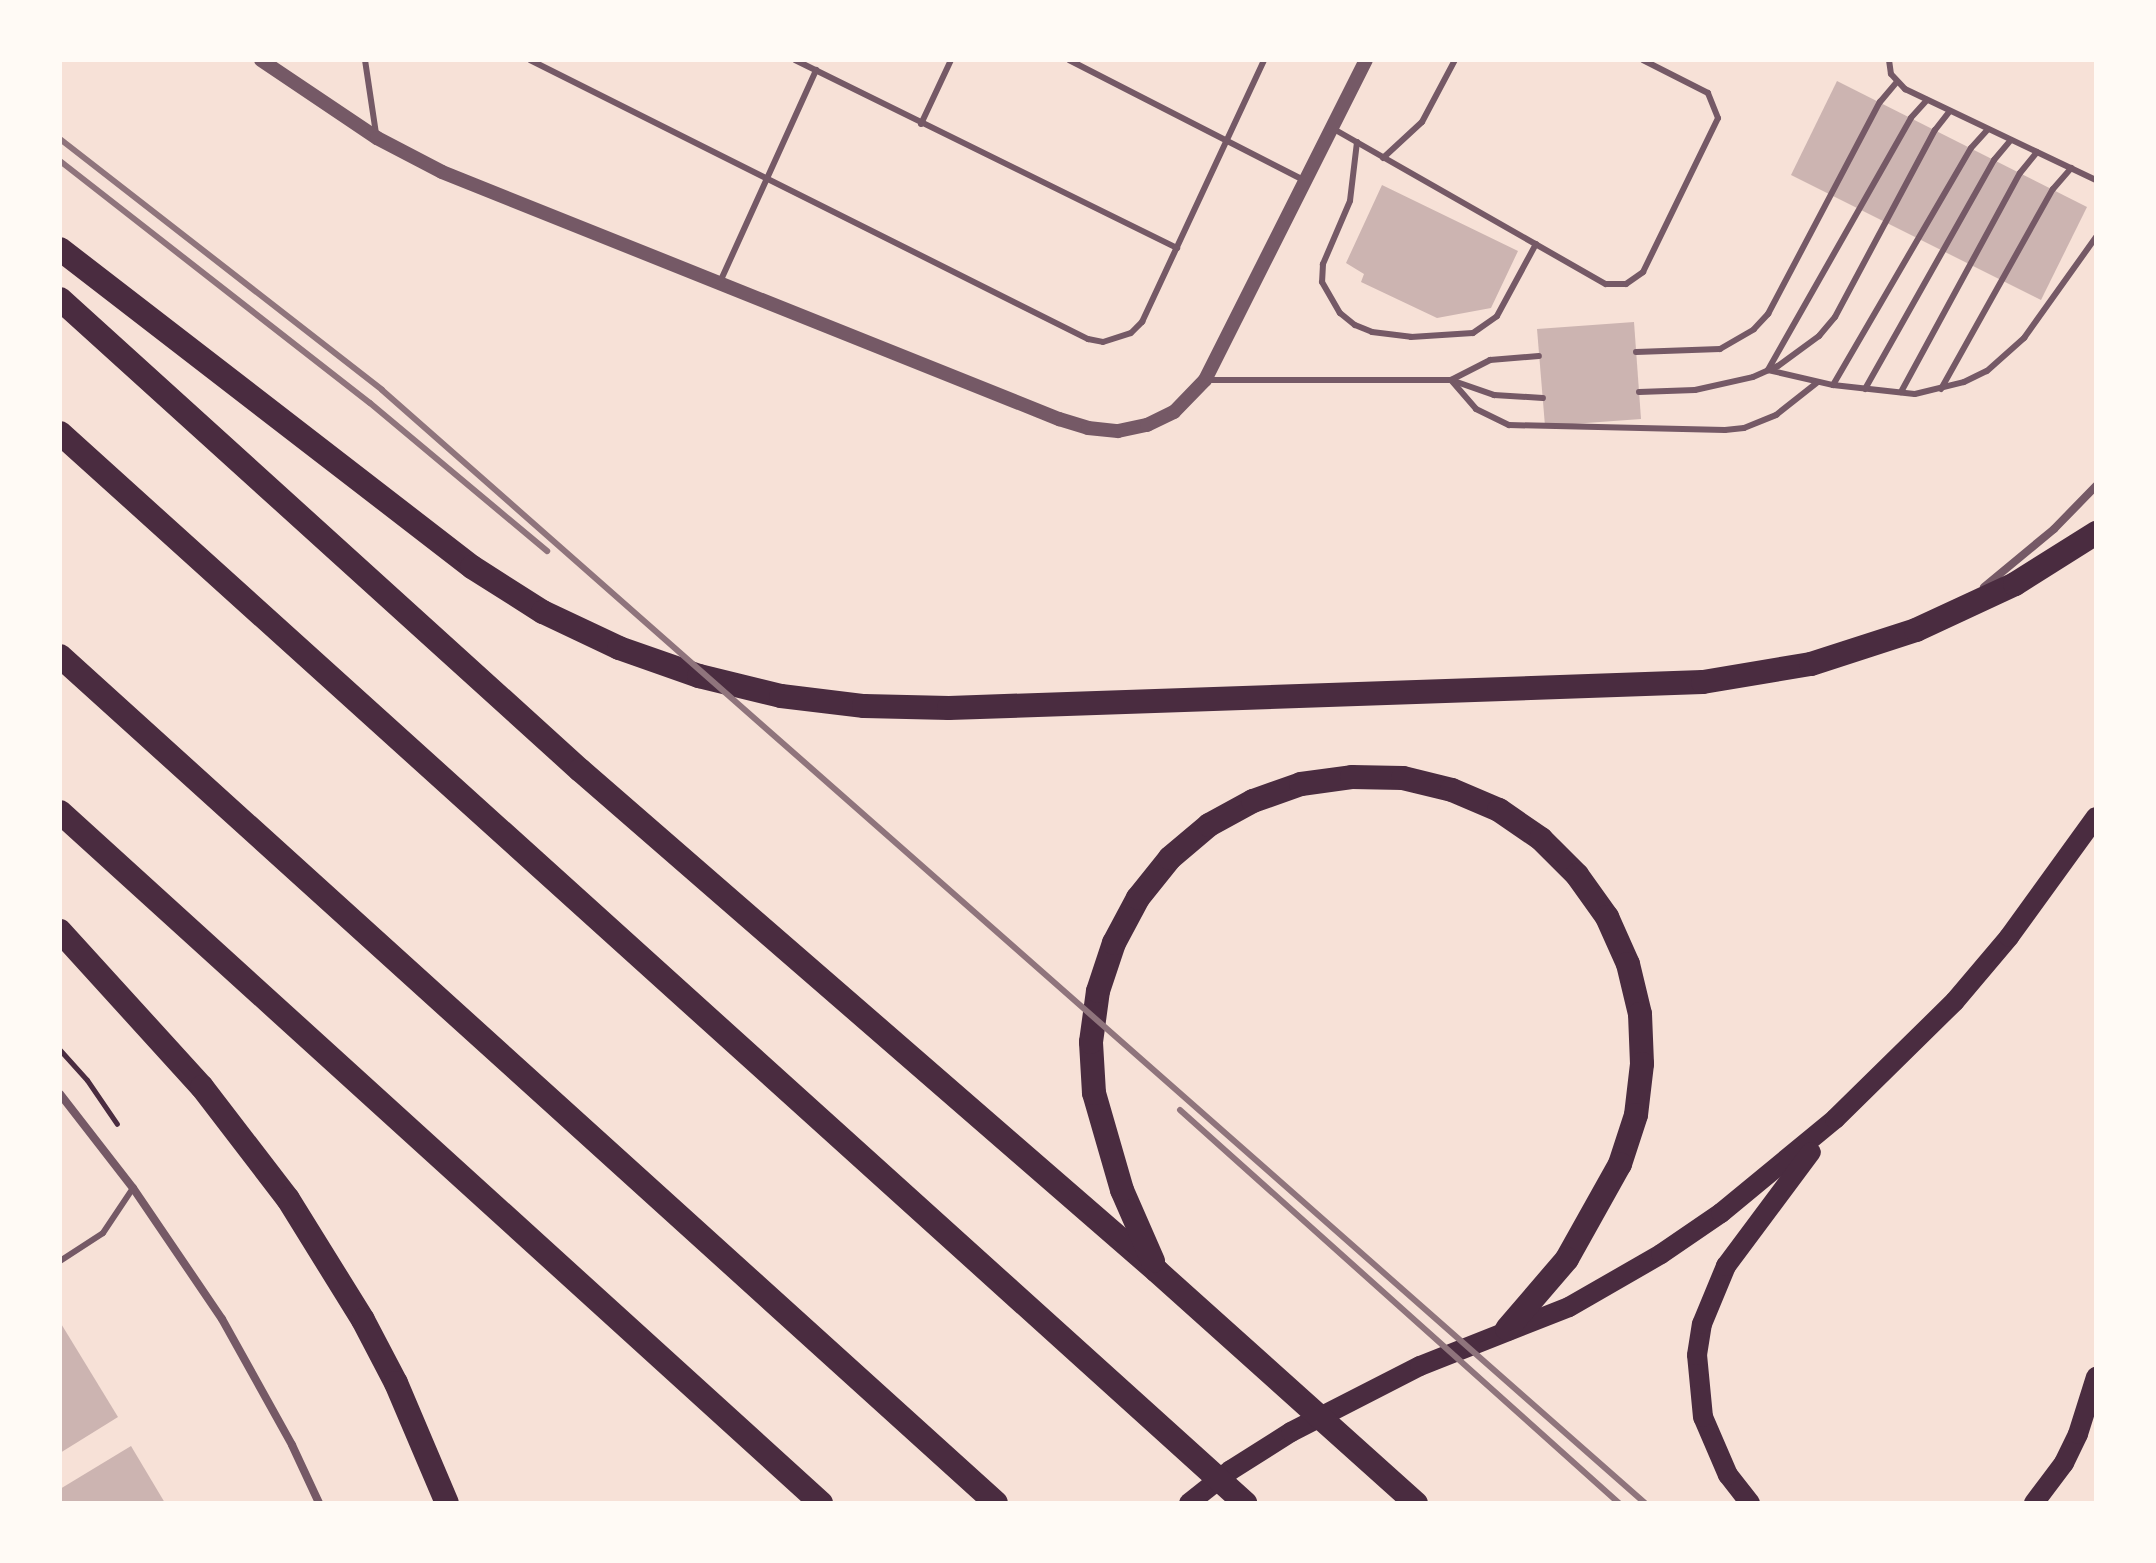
<!DOCTYPE html>
<style>
body{margin:0}
#map{position:relative;width:2156px;height:1563px;overflow:hidden;background:#f7e1d7;font-family:Overpass,sans-serif}
div>[style]{position:absolute}
.building>*{inset:0;background:#ccb4b1}
.path>*{height:5px;margin:-2.5px;padding:0 2.5px;transform-origin:2.5px;border-radius:2.5px;background:#4a2c40}
.service>*{height:6px;margin:-3px;padding:0 3px;transform-origin:3px;border-radius:3px;background:#755966}
.minor>*{height:8px;margin:-4px;padding:0 4px;transform-origin:4px;border-radius:4px;background:#755966}
.tertiary>*{height:14px;margin:-7px;padding:0 7px;transform-origin:7px;border-radius:7px;background:#755966}
.primary>*{height:20px;margin:-10px;padding:0 10px;transform-origin:10px;border-radius:10px;background:#4a2c40}
.motorway>*{height:24px;margin:-12px;padding:0 12px;transform-origin:12px;border-radius:12px;background:#4a2c40}
.rail>*{height:6px;margin:-3px;padding:0 3px;transform-origin:3px;border-radius:3px;background:#8f747c}
span{translate:-50% -50%;white-space:nowrap;text-align:center;line-height:1.15;-webkit-text-stroke:8px #fffaf5;paint-order:stroke}
.frame{position:absolute;inset:0;border:62px solid #fffaf5;pointer-events:none}
</style>
<div id="map">
<div class="building">
<div style="clip-path:polygon(1837px 81px,2087px 207px,2041px 300px,1791px 175px)"></div>
<div style="clip-path:polygon(1382px 185px,1518px 251px,1491px 308px,1437px 318px,1361px 282px,1364px 274px,1346px 263px)"></div>
<div style="clip-path:polygon(1634px 322px,1641px 419px,1545px 426px,1537px 329px)"></div>
<div style="clip-path:polygon(60px 1322px,118px 1417px,60px 1453px)"></div>
<div style="clip-path:polygon(131px 1446px,165px 1503px,60px 1503px,60px 1489px)"></div>
</div>
<div class="path">
<div style="left:60px;top:1050px;width:40px;rotate:48deg"></div>
<div style="left:87px;top:1080px;width:53px;rotate:55.7deg"></div>
</div>
<div class="service">
<div style="left:365px;top:60px;width:75px;rotate:81.5deg"></div>
<div style="left:530px;top:60px;width:624px;rotate:26.57deg"></div>
<div style="left:1088px;top:339px;width:15px;rotate:11deg"></div>
<div style="left:1103px;top:342px;width:29px;rotate:-18deg"></div>
<div style="left:1131px;top:333px;width:16px;rotate:-45deg"></div>
<div style="left:1142px;top:322px;width:289px;rotate:-65deg"></div>
<div style="left:795px;top:60px;width:426px;rotate:26.2deg"></div>
<div style="left:1069px;top:60px;width:264px;rotate:27.1deg"></div>
<div style="left:1889px;top:60px;width:14px;rotate:82deg"></div>
<div style="left:1891px;top:74px;width:21px;rotate:47deg"></div>
<div style="left:1905px;top:89px;width:212px;rotate:25.5deg"></div>
<div style="left:1927px;top:100px;width:24px;rotate:132deg"></div>
<div style="left:1911px;top:118px;width:290px;rotate:119.6deg"></div>
<div style="left:1768px;top:370px;width:67px;rotate:13deg"></div>
<div style="left:1833px;top:385px;width:82px;rotate:6.3deg"></div>
<div style="left:1915px;top:394px;width:50px;rotate:-13.8deg"></div>
<div style="left:1964px;top:382px;width:25px;rotate:-26deg"></div>
<div style="left:1987px;top:371px;width:50px;rotate:-41.7deg"></div>
<div style="left:2024px;top:338px;width:124px;rotate:-54.5deg"></div>
<div style="left:921px;top:124px;width:71px;rotate:-64.9deg"></div>
<div style="left:1332px;top:128px;width:315px;rotate:29.7deg"></div>
<div style="left:1606px;top:284px;width:20px"></div>
<div style="left:1626px;top:284px;width:21px;rotate:-35deg"></div>
<div style="left:1643px;top:272px;width:171px;rotate:-64deg"></div>
<div style="left:1718px;top:118px;width:27px;rotate:-112deg"></div>
<div style="left:1708px;top:93px;width:73px;rotate:-153.1deg"></div>
<div style="left:1357px;top:142px;width:59px;rotate:96.8deg"></div>
<div style="left:1350px;top:201px;width:69px;rotate:113.2deg"></div>
<div style="left:1323px;top:264px;width:18px;rotate:93deg"></div>
<div style="left:1322px;top:282px;width:36px;rotate:60deg"></div>
<div style="left:1340px;top:313px;width:19px;rotate:39deg"></div>
<div style="left:1355px;top:325px;width:18px;rotate:22deg"></div>
<div style="left:1372px;top:332px;width:39px;rotate:7deg"></div>
<div style="left:1411px;top:337px;width:62px;rotate:-3.7deg"></div>
<div style="left:1473px;top:333px;width:29px;rotate:-35deg"></div>
<div style="left:1497px;top:316px;width:82px;rotate:-61.6deg"></div>
<div style="left:1383px;top:158px;width:53px;rotate:-42.7deg"></div>
<div style="left:1422px;top:122px;width:70px;rotate:-62deg"></div>
<div style="left:720px;top:282px;width:233px;rotate:-65.6deg"></div>
<div style="left:1636px;top:352px;width:84px;rotate:-2deg"></div>
<div style="left:1720px;top:349px;width:39px;rotate:-30deg"></div>
<div style="left:1754px;top:329px;width:21px;rotate:-47deg"></div>
<div style="left:1768px;top:314px;width:240px;rotate:-62.2deg"></div>
<div style="left:1880px;top:102px;width:25px;rotate:-50deg"></div>
<div style="left:1205px;top:380px;width:246px"></div>
<div style="left:1451px;top:380px;width:46px;rotate:19.2deg"></div>
<div style="left:1494px;top:395px;width:49px;rotate:3.5deg"></div>
<div style="left:1451px;top:380px;width:38px;rotate:49deg"></div>
<div style="left:1476px;top:409px;width:37px;rotate:26deg"></div>
<div style="left:1509px;top:425px;width:216px;rotate:1.3deg"></div>
<div style="left:1725px;top:430px;width:19px;rotate:-6deg"></div>
<div style="left:1744px;top:428px;width:35px;rotate:-22deg"></div>
<div style="left:1776px;top:415px;width:53px;rotate:-38.2deg"></div>
<div style="left:1451px;top:380px;width:44px;rotate:-27.1deg"></div>
<div style="left:1490px;top:360px;width:49px;rotate:-4.7deg"></div>
<div style="left:1833px;top:385px;width:274px;rotate:-59.8deg"></div>
<div style="left:1971px;top:148px;width:25px;rotate:-48deg"></div>
<div style="left:1865px;top:389px;width:263px;rotate:-60.6deg"></div>
<div style="left:1994px;top:160px;width:26px;rotate:-50deg"></div>
<div style="left:1941px;top:389px;width:229px;rotate:-60.8deg"></div>
<div style="left:2053px;top:189px;width:28px;rotate:-49deg"></div>
<div style="left:1639px;top:392px;width:56px;rotate:-2deg"></div>
<div style="left:1695px;top:390px;width:59px;rotate:-12.6deg"></div>
<div style="left:1753px;top:377px;width:27px;rotate:-24deg"></div>
<div style="left:1778px;top:366px;width:51px;rotate:-36.2deg"></div>
<div style="left:1819px;top:336px;width:25px;rotate:-50deg"></div>
<div style="left:1835px;top:317px;width:212px;rotate:-61.9deg"></div>
<div style="left:1935px;top:130px;width:24px;rotate:-52deg"></div>
<div style="left:1901px;top:392px;width:249px;rotate:-61.5deg"></div>
<div style="left:2020px;top:173px;width:27px;rotate:-51deg"></div>
<div style="left:60px;top:1261px;width:51px;rotate:-33.1deg"></div>
<div style="left:103px;top:1233px;width:54px;rotate:-56.3deg"></div>
</div>
<div class="minor">
<div style="left:1984px;top:587px;width:91px;rotate:-39.6deg"></div>
<div style="left:2054px;top:529px;width:60px;rotate:-45.7deg"></div>
<div style="left:60px;top:1094px;width:119px;rotate:52.2deg"></div>
<div style="left:133px;top:1188px;width:158px;rotate:55.8deg"></div>
<div style="left:222px;top:1319px;width:144px;rotate:60.9deg"></div>
<div style="left:292px;top:1445px;width:64px;rotate:65deg"></div>
</div>
<div class="tertiary">
<div style="left:261px;top:60px;width:140px;rotate:33.9deg"></div>
<div style="left:377px;top:138px;width:73px;rotate:27.6deg"></div>
<div style="left:442px;top:172px;width:665px;rotate:21.82deg"></div>
<div style="left:1059px;top:419px;width:30px;rotate:17deg"></div>
<div style="left:1088px;top:428px;width:30px;rotate:6deg"></div>
<div style="left:1118px;top:431px;width:30px;rotate:-12deg"></div>
<div style="left:1147px;top:425px;width:30px;rotate:-26deg"></div>
<div style="left:1174px;top:412px;width:45px;rotate:-45.9deg"></div>
<div style="left:1205px;top:380px;width:358px;rotate:-63.3deg"></div>
</div>
<div class="primary">
<div style="left:1189px;top:1503px;width:53px;rotate:-38.2deg"></div>
<div style="left:1231px;top:1470px;width:71px;rotate:-32.3deg"></div>
<div style="left:1291px;top:1432px;width:145px;rotate:-27.1deg"></div>
<div style="left:1420px;top:1366px;width:160px;rotate:-21.6deg"></div>
<div style="left:1569px;top:1307px;width:106px;rotate:-29.9deg"></div>
<div style="left:1661px;top:1254px;width:73px;rotate:-34.3deg"></div>
<div style="left:1721px;top:1213px;width:148px;rotate:-39.5deg"></div>
<div style="left:1835px;top:1119px;width:168px;rotate:-44.5deg"></div>
<div style="left:1955px;top:1001px;width:84px;rotate:-49.8deg"></div>
<div style="left:2009px;top:937px;width:148px;rotate:-54.1deg"></div>
<div style="left:1750px;top:1503px;width:36px;rotate:-128deg"></div>
<div style="left:1728px;top:1475px;width:63px;rotate:-113.3deg"></div>
<div style="left:1703px;top:1417px;width:62px;rotate:-95.5deg"></div>
<div style="left:1697px;top:1355px;width:31px;rotate:-81deg"></div>
<div style="left:1702px;top:1324px;width:63px;rotate:-67.5deg"></div>
<div style="left:1726px;top:1266px;width:142px;rotate:-53.3deg"></div>
<div style="left:2034px;top:1503px;width:50px;rotate:-53.1deg"></div>
<div style="left:2064px;top:1463px;width:32px;rotate:-64deg"></div>
<div style="left:2078px;top:1434px;width:60px;rotate:-72.5deg"></div>
</div>
<div class="motorway">
<div style="left:60px;top:249px;width:520px;rotate:37.66deg"></div>
<div style="left:472px;top:567px;width:84px;rotate:32.4deg"></div>
<div style="left:543px;top:612px;width:84px;rotate:25.3deg"></div>
<div style="left:619px;top:648px;width:85px;rotate:19.3deg"></div>
<div style="left:699px;top:676px;width:84px;rotate:13.7deg"></div>
<div style="left:781px;top:696px;width:84px;rotate:6.9deg"></div>
<div style="left:864px;top:706px;width:85px;rotate:1.3deg"></div>
<div style="left:949px;top:708px;width:754px;rotate:-1.97deg"></div>
<div style="left:1703px;top:682px;width:109px;rotate:-9.5deg"></div>
<div style="left:1811px;top:664px;width:110px;rotate:-17.9deg"></div>
<div style="left:1916px;top:630px;width:109px;rotate:-24.9deg"></div>
<div style="left:2015px;top:584px;width:96px;rotate:-32.2deg"></div>
<div style="left:60px;top:299px;width:702px;rotate:42.17deg"></div>
<div style="left:580px;top:770px;width:764px;rotate:40.97deg"></div>
<div style="left:1157px;top:1271px;width:348px;rotate:41.9deg"></div>
<div style="left:60px;top:433px;width:1597px;rotate:42.08deg"></div>
<div style="left:60px;top:656px;width:1262px;rotate:42.14deg"></div>
<div style="left:60px;top:812px;width:1028px;rotate:42.24deg"></div>
<div style="left:60px;top:931px;width:211px;rotate:47.7deg"></div>
<div style="left:202px;top:1087px;width:141px;rotate:52.5deg"></div>
<div style="left:288px;top:1199px;width:142px;rotate:58.2deg"></div>
<div style="left:363px;top:1320px;width:71px;rotate:62.4deg"></div>
<div style="left:396px;top:1383px;width:130px;rotate:67deg"></div>
<div style="left:1153px;top:1261px;width:77px;rotate:-113.6deg"></div>
<div style="left:1122px;top:1190px;width:101px;rotate:-106.1deg"></div>
<div style="left:1094px;top:1093px;width:51px;rotate:-93.4deg"></div>
<div style="left:1091px;top:1042px;width:51px;rotate:-82.2deg"></div>
<div style="left:1098px;top:991px;width:51px;rotate:-71.6deg"></div>
<div style="left:1114px;top:943px;width:51px;rotate:-61.9deg"></div>
<div style="left:1138px;top:898px;width:51px;rotate:-51.3deg"></div>
<div style="left:1170px;top:858px;width:51px;rotate:-40.2deg"></div>
<div style="left:1209px;top:825px;width:50px;rotate:-28.6deg"></div>
<div style="left:1253px;top:801px;width:51px;rotate:-19.5deg"></div>
<div style="left:1301px;top:784px;width:51px;rotate:-7.8deg"></div>
<div style="left:1352px;top:777px;width:51px;rotate:1.1deg"></div>
<div style="left:1403px;top:778px;width:50px;rotate:13.8deg"></div>
<div style="left:1452px;top:790px;width:51px;rotate:23.1deg"></div>
<div style="left:1499px;top:810px;width:51px;rotate:34.6deg"></div>
<div style="left:1541px;top:839px;width:51px;rotate:45deg"></div>
<div style="left:1577px;top:875px;width:52px;rotate:54.5deg"></div>
<div style="left:1607px;top:917px;width:51px;rotate:65.9deg"></div>
<div style="left:1628px;top:964px;width:51px;rotate:76.5deg"></div>
<div style="left:1640px;top:1014px;width:50px;rotate:87.7deg"></div>
<div style="left:1642px;top:1064px;width:51px;rotate:96.7deg"></div>
<div style="left:1636px;top:1115px;width:52px;rotate:108.1deg"></div>
<div style="left:1620px;top:1164px;width:109px;rotate:119.2deg"></div>
<div style="left:1567px;top:1259px;width:92px;rotate:130.6deg"></div>
</div>
<div class="rail">
<div style="left:60px;top:139px;width:408px;rotate:37.9deg"></div>
<div style="left:382px;top:390px;width:1683px;rotate:41.39deg"></div>
<div style="left:60px;top:161px;width:393px;rotate:38deg"></div>
<div style="left:370px;top:403px;width:231px;rotate:39.9deg"></div>
<div style="left:1180px;top:1110px;width:589px;rotate:41.84deg"></div>
</div>
<div class="frame"></div>
</div>
